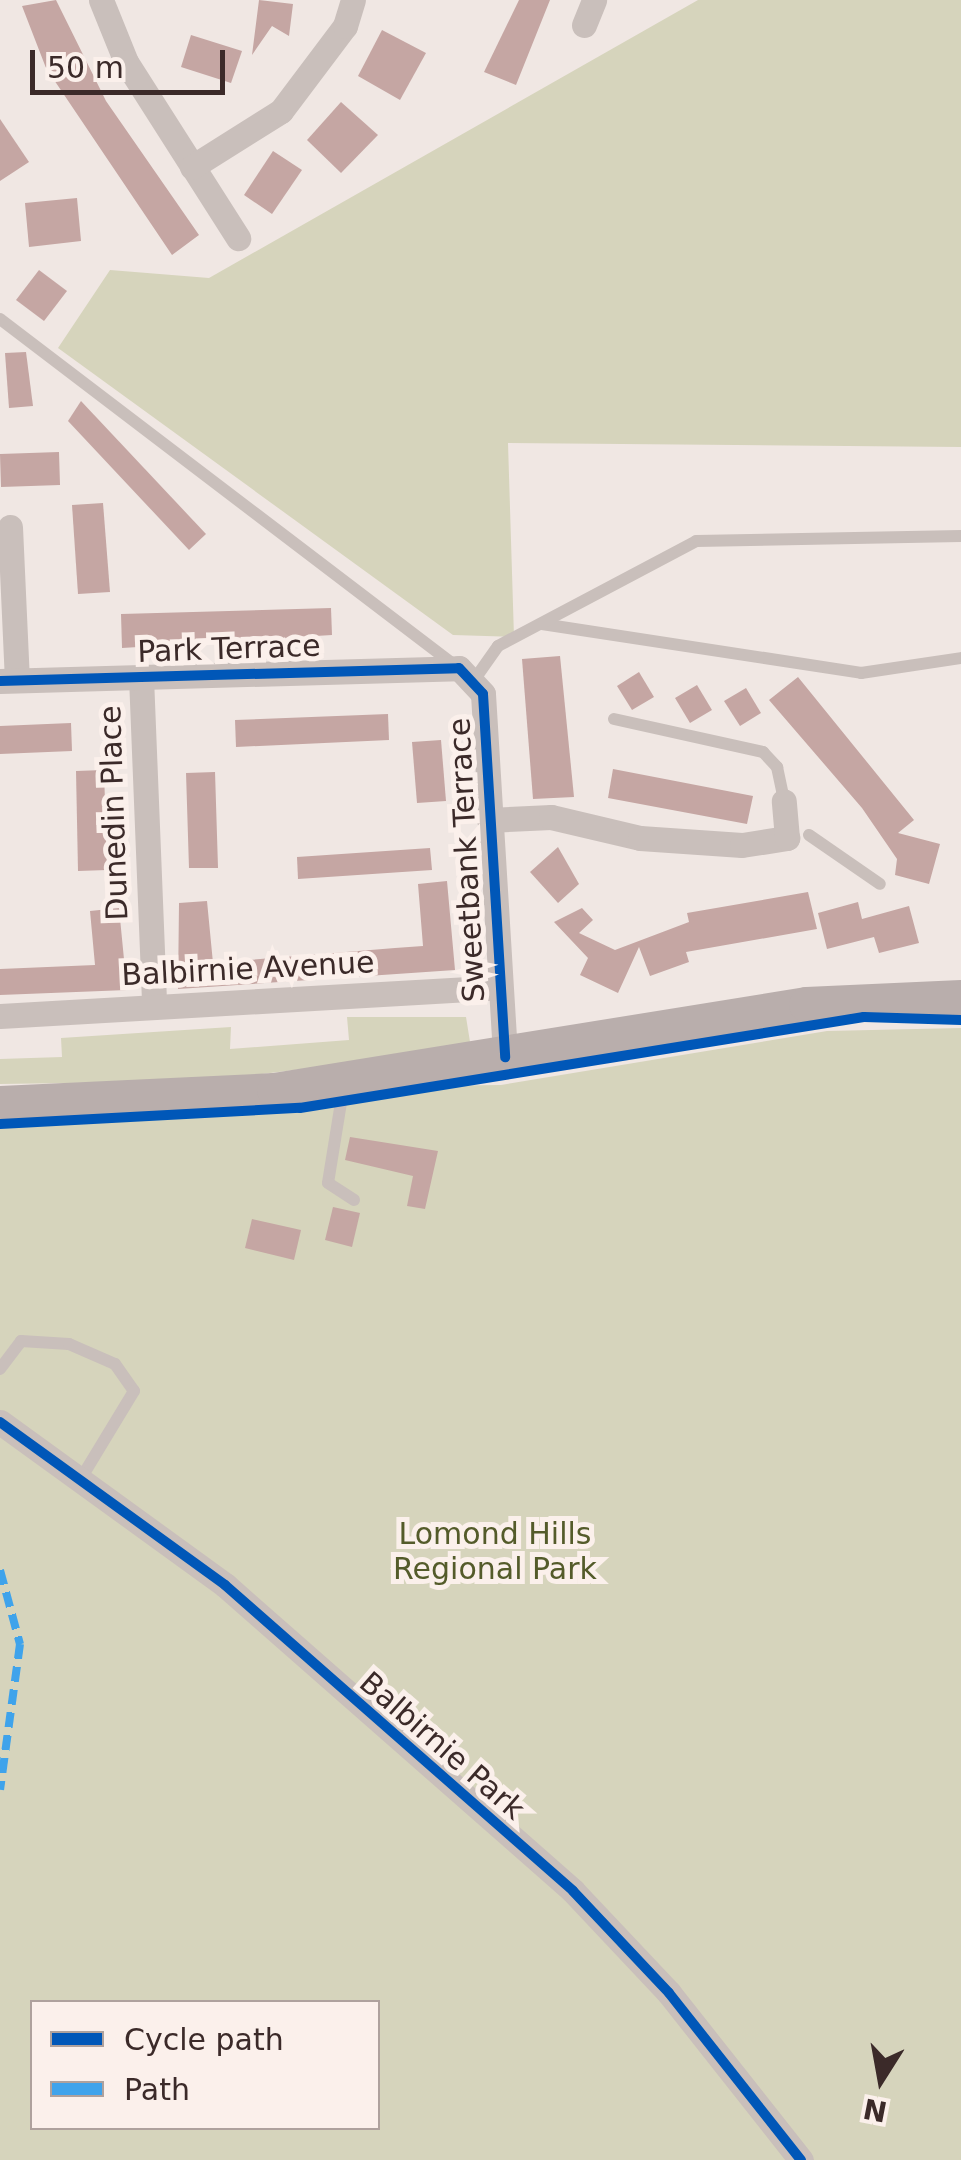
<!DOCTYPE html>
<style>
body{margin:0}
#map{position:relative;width:961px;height:2160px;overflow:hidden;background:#f0e7e3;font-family:"DejaVu Sans",sans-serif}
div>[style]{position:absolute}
.green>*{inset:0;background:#d6d4bc}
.building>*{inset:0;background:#c5a6a3}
.lane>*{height:12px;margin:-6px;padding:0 6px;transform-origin:6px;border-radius:6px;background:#c9bfbb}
.street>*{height:25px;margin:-12.5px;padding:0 12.5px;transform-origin:12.5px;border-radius:12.5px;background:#c9bfbb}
.secondary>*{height:35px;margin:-17.5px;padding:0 17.5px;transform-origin:17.5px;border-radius:17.5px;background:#b9aeac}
.quiet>*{height:8px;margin-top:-4px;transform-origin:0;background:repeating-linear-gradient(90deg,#3fa3eb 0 15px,transparent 0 23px)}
.cycleway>*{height:10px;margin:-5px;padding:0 5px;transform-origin:5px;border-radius:5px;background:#0057b8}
span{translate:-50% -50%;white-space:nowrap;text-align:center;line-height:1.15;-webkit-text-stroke:10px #fbf0eb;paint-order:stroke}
.street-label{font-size:30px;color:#3b2a29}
.park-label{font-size:30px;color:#545b2a}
.legend{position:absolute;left:30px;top:2000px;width:350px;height:130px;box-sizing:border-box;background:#fbf0eb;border:2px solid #aea19d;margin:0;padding:12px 18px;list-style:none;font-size:30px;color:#3b2a29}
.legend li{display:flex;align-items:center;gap:20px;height:50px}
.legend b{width:50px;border:2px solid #aea19d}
.north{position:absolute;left:831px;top:2030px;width:100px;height:100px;-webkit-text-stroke:8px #fbf0eb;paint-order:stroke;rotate:191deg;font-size:28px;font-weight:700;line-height:40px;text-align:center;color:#3b2a29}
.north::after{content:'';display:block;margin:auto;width:35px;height:45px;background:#3b2a29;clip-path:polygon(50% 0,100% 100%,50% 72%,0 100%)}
.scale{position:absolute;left:30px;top:50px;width:195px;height:45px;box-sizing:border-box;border:5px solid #3b2a29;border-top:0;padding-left:12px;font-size:30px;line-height:35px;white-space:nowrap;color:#3b2a29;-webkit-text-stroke:8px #fbf0eb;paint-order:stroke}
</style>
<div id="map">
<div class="green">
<div style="clip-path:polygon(698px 0,961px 0,961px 447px,508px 443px,514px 637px,453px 635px,58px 348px,110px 270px,209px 278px)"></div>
<div style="clip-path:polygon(347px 1017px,466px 1017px,471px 1048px,206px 1081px,0 1084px,0 1059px,62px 1057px,61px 1038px,231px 1027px,230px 1049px,349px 1040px)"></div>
<div style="clip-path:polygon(evenodd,961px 1028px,961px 2160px,0 2160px,0 1091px,501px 1085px,827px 1031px,961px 1028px,32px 2002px,378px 2002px,378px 2128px,32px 2128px,32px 2002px)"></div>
</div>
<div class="building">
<div style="clip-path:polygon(56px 0,106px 101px,199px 235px,172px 255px,46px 68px,22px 6px)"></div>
<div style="clip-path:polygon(259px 0,293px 4px,289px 36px,272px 26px,252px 55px)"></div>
<div style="clip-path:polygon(519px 0,550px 0,516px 85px,484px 72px)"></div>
<div style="clip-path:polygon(382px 30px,426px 53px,400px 100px,358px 76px)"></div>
<div style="clip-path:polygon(191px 35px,242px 51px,231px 83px,181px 67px)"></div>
<div style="clip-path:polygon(341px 102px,378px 135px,341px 173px,307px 140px)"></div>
<div style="clip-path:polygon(0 119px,29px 162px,0 181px)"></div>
<div style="clip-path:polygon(273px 151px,302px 170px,272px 214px,244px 195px)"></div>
<div style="clip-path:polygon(77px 198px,81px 241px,29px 247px,25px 203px)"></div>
<div style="clip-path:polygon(39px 270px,67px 291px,44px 321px,16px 300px)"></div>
<div style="clip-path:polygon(26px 352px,33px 406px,9px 408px,5px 353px)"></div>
<div style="clip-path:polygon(81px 401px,206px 534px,189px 550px,68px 421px)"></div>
<div style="clip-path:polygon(59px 452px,60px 485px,1px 487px,0 454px)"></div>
<div style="clip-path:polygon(103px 503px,110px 592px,78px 594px,72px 505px)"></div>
<div style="clip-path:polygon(331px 608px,332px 635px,122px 648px,121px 614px)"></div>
<div style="clip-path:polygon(560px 656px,574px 797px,533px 799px,522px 659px)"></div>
<div style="clip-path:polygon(639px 672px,654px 697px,632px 710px,617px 686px)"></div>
<div style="clip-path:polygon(798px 677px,914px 820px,898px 833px,940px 844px,929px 884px,895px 875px,897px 859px,862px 808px,769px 700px)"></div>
<div style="clip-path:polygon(697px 685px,712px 710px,690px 723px,675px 698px)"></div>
<div style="clip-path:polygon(746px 688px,761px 713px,740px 726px,724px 701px)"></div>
<div style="clip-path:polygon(388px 714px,389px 740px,236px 747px,235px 720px)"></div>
<div style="clip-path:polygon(71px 723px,72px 751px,0 754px,0 726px)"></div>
<div style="clip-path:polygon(441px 740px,446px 801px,417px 803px,412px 742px)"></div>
<div style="clip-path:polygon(613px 769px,753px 796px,747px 824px,608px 798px)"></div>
<div style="clip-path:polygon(104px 770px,107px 870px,78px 871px,76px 771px)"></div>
<div style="clip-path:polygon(215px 772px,218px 868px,189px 868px,186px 773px)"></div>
<div style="clip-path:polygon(558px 847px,579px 884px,558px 903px,530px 872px)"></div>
<div style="clip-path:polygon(430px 848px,432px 870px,298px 879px,297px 857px)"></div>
<div style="clip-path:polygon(447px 881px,455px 970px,178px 989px,179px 903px,207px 901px,213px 963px,395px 948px,423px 946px,418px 884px)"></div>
<div style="clip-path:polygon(808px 892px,817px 929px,686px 952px,689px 962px,650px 976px,639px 947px,618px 993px,580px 975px,588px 958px,554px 922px,582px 908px,593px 920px,579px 933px,615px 950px,689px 922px,687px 913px)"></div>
<div style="clip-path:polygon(858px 902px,862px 919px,909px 906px,919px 943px,879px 953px,874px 937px,827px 949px,818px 913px)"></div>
<div style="clip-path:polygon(119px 908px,127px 990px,0 995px,0 969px,95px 965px,90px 911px)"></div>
<div style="clip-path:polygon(350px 1137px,438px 1151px,425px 1209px,407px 1206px,413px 1176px,345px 1160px)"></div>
<div style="clip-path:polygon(333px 1207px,360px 1213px,352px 1247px,325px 1240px)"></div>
<div style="clip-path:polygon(252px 1219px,301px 1230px,294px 1260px,245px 1248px)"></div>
</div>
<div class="lane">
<div style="left:0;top:319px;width:569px;rotate:37.29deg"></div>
<div style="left:542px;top:624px;width:323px;rotate:8.7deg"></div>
<div style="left:861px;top:673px;width:101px;rotate:-8.5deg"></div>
<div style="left:472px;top:683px;width:45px;rotate:-54.9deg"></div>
<div style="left:498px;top:646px;width:224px;rotate:-27.9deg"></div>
<div style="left:696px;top:541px;width:265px;rotate:-1.1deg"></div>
<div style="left:614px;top:719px;width:153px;rotate:12.5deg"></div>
<div style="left:763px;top:752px;width:21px;rotate:47deg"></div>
<div style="left:777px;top:767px;width:35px;rotate:78deg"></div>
<div style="left:809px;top:835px;width:86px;rotate:34.6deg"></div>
<div style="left:344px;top:1084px;width:100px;rotate:99.2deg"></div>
<div style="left:328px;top:1183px;width:31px;rotate:33deg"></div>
<div style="left:0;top:1369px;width:35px;rotate:-53deg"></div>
<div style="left:21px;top:1341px;width:48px;rotate:3.6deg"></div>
<div style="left:69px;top:1344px;width:50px;rotate:23.5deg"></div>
<div style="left:115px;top:1364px;width:33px;rotate:55deg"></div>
<div style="left:134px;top:1391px;width:104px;rotate:121.2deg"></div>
</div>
<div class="street">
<div style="left:101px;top:0;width:67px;rotate:68deg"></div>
<div style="left:126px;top:62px;width:209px;rotate:57.5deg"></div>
<div style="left:584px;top:25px;width:27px;rotate:-68deg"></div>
<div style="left:192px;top:167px;width:105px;rotate:-32.2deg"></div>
<div style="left:281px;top:111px;width:106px;rotate:-53deg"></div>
<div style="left:345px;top:26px;width:27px;rotate:-73deg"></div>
<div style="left:10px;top:527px;width:153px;rotate:87.4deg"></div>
<div style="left:141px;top:677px;width:330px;rotate:87.7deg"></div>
<div style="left:0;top:681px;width:459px;rotate:-1.6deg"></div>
<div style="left:459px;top:668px;width:35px;rotate:47deg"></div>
<div style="left:483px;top:694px;width:364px;rotate:86.5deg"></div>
<div style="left:489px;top:820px;width:62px;rotate:-2.8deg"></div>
<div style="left:551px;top:817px;width:91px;rotate:13.3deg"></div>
<div style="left:640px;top:838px;width:102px;rotate:3.9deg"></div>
<div style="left:742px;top:845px;width:46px;rotate:-8.8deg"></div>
<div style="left:787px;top:838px;width:37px;rotate:-95deg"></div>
<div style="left:0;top:1016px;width:500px;rotate:-3.3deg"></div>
<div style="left:0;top:1422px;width:278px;rotate:35.9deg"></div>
<div style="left:225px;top:1585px;width:463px;rotate:41.3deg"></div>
<div style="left:573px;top:1891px;width:140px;rotate:46.7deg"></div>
<div style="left:669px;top:1993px;width:213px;rotate:51.7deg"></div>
</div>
<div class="secondary">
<div style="left:0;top:1103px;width:274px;rotate:-2.7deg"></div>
<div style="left:274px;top:1090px;width:539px;rotate:-9.18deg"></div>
<div style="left:806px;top:1004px;width:155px;rotate:-2.6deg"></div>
</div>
<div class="quiet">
<div style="left:0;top:1570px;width:77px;rotate:74.9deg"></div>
<div style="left:20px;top:1644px;width:147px;rotate:97.8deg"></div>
</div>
<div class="cycleway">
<div style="left:0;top:681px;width:459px;rotate:-1.6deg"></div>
<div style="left:459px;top:668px;width:35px;rotate:47deg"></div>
<div style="left:483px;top:694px;width:364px;rotate:86.5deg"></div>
<div style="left:0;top:1124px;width:300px;rotate:-3.1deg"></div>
<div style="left:300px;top:1108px;width:571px;rotate:-9.17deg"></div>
<div style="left:864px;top:1017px;width:97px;rotate:1.8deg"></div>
<div style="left:0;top:1422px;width:278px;rotate:35.9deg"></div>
<div style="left:225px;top:1585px;width:463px;rotate:41.3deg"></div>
<div style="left:573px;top:1891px;width:140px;rotate:46.7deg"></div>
<div style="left:669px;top:1993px;width:213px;rotate:51.7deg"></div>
</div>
<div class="street-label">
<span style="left:229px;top:649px;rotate:-2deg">Park Terrace</span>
<span style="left:114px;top:813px;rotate:-92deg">Dunedin Place</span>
<span style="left:467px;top:860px;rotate:-93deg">Sweetbank Terrace</span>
<span style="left:248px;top:969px;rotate:-3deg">Balbirnie Avenue</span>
<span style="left:442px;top:1746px;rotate:41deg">Balbirnie Park</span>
</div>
<div class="park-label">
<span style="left:495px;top:1551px">Lomond Hills<br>Regional Park</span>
</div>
<ul class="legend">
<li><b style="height:12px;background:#0057b8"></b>Cycle path</li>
<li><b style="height:12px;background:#3fa3eb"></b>Path</li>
</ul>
<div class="north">N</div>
<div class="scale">50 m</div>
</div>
